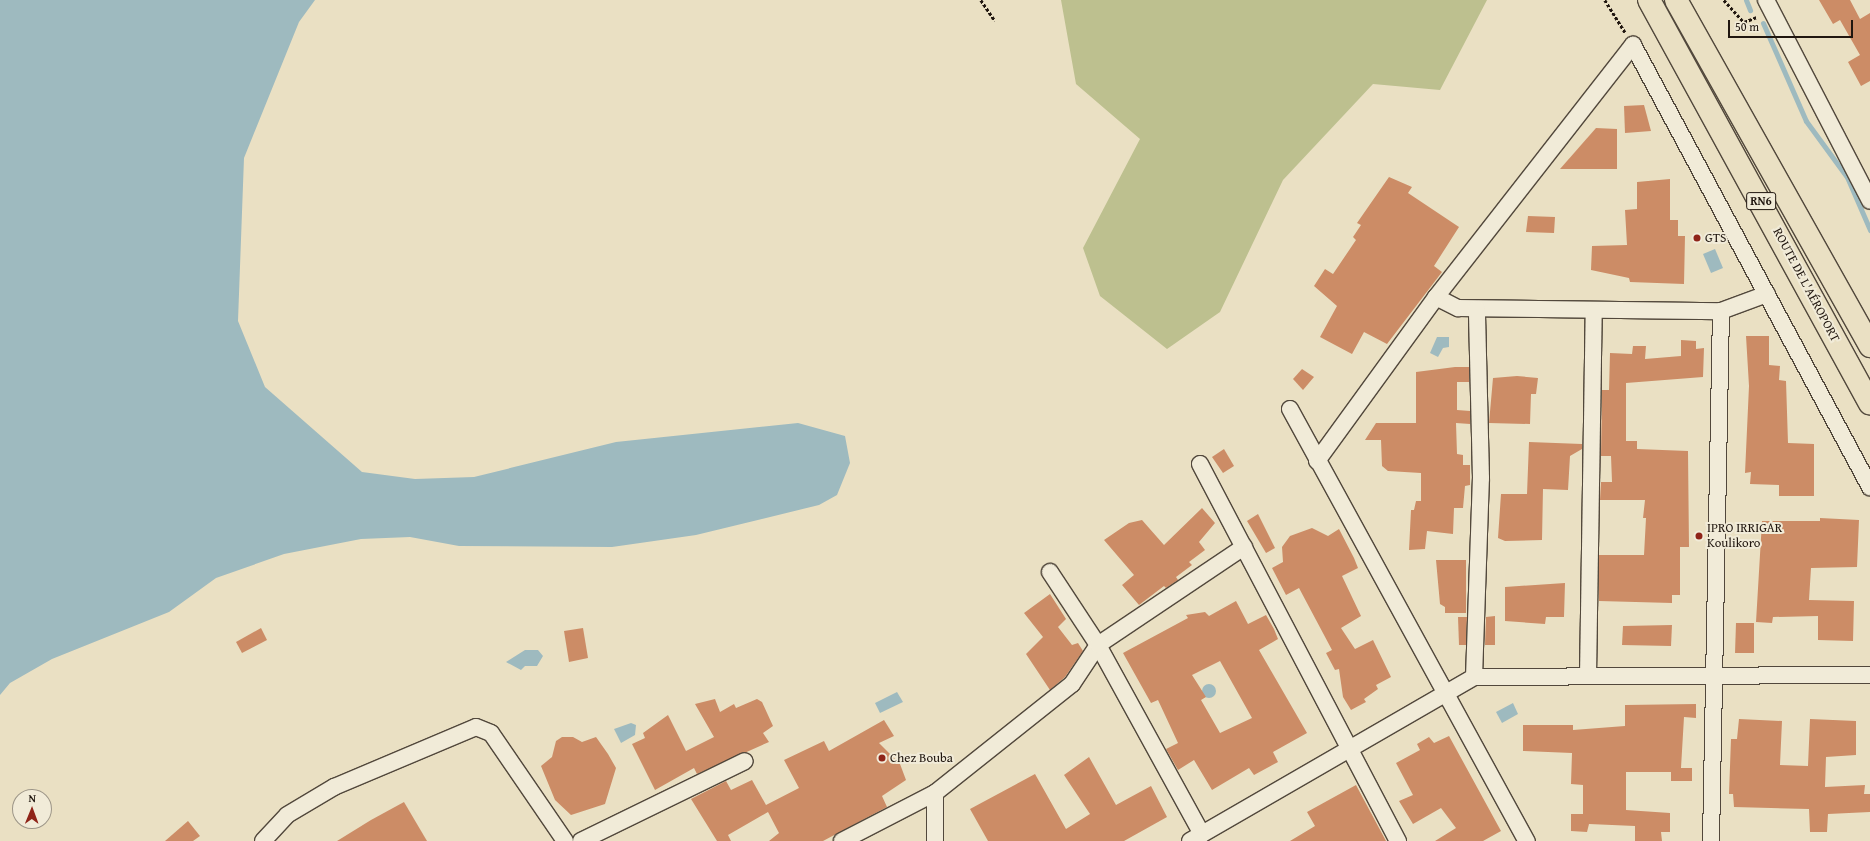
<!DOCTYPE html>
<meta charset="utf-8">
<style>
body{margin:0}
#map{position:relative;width:1870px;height:841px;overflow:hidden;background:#eae0c3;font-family:"Gentium Book Plus",serif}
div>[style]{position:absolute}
.green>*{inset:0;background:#bdc08f}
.water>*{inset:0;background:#9ebabf}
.round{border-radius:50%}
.stream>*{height:5px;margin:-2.5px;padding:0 2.5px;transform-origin:2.5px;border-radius:2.5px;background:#9ebabf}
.building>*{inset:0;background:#cc8c66}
.path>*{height:2.5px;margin-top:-1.25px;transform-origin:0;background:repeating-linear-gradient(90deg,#20160f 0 3px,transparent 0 5px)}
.roads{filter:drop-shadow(1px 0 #52483c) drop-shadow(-1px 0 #52483c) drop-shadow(0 1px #52483c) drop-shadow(0 -1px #52483c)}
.minor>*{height:16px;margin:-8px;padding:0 8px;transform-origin:8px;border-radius:8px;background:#f1ebd8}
.highway>*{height:22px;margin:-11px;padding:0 11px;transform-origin:11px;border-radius:11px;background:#eae0c3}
.dots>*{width:11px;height:11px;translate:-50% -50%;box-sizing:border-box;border:2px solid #f1ebd8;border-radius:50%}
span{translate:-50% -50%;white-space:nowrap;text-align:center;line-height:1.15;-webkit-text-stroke:4px #f1ebd8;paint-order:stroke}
.shield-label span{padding:1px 3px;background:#f1ebd8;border:1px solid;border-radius:3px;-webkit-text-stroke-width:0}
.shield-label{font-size:12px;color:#20160f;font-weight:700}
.poi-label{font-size:13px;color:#20160f}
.left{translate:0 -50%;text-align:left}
.street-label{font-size:13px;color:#20160f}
.north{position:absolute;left:12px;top:789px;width:40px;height:40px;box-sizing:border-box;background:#f1ebd8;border:1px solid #9d9688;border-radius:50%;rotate:1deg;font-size:11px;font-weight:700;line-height:16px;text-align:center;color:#20160f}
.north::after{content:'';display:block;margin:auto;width:14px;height:18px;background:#8f2418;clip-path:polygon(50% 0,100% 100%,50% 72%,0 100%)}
.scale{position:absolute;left:1728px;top:20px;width:125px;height:18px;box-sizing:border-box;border:2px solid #20160f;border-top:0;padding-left:5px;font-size:12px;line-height:14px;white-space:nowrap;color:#20160f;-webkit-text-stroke:3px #f1ebd8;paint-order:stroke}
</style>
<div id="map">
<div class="green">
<div style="clip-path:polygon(1487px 0,1440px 90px,1373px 84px,1283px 180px,1220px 312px,1167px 349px,1100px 296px,1083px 248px,1140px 139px,1076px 84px,1061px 0)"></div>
</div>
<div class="water">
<div style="clip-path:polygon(0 0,315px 0,299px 22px,244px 158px,238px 321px,265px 387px,362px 472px,415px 479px,474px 477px,616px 442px,798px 423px,845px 436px,850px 463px,837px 495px,819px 505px,696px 535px,612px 547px,459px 546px,410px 537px,361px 539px,284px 554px,216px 578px,169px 612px,52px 659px,10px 683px,0 695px)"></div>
<div style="clip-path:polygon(1715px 249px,1723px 268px,1711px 273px,1703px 254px)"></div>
<div style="clip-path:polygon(1437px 337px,1449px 337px,1449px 347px,1443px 348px,1438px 357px,1430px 353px)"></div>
<div style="clip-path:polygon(525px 650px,538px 650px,543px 656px,537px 666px,525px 666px,521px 670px,506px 662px)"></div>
<div class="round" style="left:1202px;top:684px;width:14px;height:14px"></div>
<div style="clip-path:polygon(897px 692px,903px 702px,880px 713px,875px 703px)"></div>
<div style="clip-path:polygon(1513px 703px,1518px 714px,1502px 723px,1496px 712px)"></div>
<div style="clip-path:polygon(631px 723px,636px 725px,635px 735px,621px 743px,614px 729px)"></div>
</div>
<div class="stream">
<div style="left:1746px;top:0;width:11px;rotate:68deg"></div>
<div style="left:1763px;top:23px;width:107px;rotate:66.3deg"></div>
<div style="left:1806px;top:121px;width:69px;rotate:53.8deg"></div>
<div style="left:1847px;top:177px;width:58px;rotate:66.5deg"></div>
</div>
<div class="building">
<div style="clip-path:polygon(1819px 0,1850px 0,1860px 19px,1870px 13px,1870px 81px,1861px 86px,1848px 62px,1860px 55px,1840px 20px,1833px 24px)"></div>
<div style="clip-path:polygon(1644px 105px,1651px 131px,1625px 133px,1624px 106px)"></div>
<div style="clip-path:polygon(1596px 128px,1617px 129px,1617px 169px,1560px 169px)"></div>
<div style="clip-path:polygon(1389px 177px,1412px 187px,1408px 193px,1459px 227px,1434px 266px,1442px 272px,1387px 344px,1364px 332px,1352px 354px,1320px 337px,1337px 306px,1314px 286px,1325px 269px,1333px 274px,1356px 240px,1353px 237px,1361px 225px,1357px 223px)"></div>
<div style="clip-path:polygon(1670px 179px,1670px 220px,1678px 220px,1678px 236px,1685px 236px,1684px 284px,1630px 282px,1629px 278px,1591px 270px,1592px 246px,1627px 245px,1625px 210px,1637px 209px,1637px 182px)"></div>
<div style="clip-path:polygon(1528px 216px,1555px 217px,1554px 233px,1526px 232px)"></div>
<div style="clip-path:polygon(1746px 336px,1769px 336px,1769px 365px,1780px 366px,1779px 380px,1786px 381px,1788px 443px,1814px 444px,1814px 496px,1779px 496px,1779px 485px,1750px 484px,1751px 472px,1745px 473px,1749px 386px)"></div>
<div style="clip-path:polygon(1681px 340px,1696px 341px,1696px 349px,1704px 348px,1703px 377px,1626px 383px,1626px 441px,1637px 441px,1637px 449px,1688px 451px,1689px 547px,1680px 547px,1680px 595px,1672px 595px,1672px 603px,1599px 601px,1599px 555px,1644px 555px,1646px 518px,1643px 518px,1645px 500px,1600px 500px,1601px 482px,1612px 482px,1611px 456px,1601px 456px,1602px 390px,1609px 390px,1610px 353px,1632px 354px,1633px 346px,1646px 346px,1645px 359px,1681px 356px)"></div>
<div style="clip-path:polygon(1455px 367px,1469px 367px,1469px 382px,1457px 382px,1457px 410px,1470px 411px,1470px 424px,1456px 423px,1457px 454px,1463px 455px,1463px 465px,1470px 465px,1470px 485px,1465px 486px,1463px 508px,1454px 508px,1453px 534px,1427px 531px,1425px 549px,1409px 550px,1411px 510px,1414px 510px,1416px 501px,1421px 501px,1421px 473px,1388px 471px,1382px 466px,1381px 440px,1365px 440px,1376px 423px,1416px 423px,1416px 372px)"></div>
<div style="clip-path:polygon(1302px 369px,1314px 377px,1303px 390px,1293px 379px)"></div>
<div style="clip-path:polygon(1517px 376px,1538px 378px,1536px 394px,1531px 394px,1530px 424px,1489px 423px,1493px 378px)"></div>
<div style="clip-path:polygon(1529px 442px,1582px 444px,1582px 449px,1570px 456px,1568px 490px,1543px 489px,1542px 540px,1505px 541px,1498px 538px,1501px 494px,1527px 494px)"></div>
<div style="clip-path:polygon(1224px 449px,1234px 466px,1223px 473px,1212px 457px)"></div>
<div style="clip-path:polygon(1202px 508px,1215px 523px,1199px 542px,1205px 550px,1189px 562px,1192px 565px,1176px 577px,1178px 580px,1166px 588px,1164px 586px,1139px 605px,1122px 585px,1134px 575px,1104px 540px,1129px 523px,1142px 520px,1164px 545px)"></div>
<div style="clip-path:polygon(1258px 514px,1275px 548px,1266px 553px,1247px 521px)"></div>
<div style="clip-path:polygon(1820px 518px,1859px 520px,1857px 567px,1811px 568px,1809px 600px,1854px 601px,1853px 641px,1818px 640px,1818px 616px,1773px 617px,1772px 623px,1756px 622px,1762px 521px,1820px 521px)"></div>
<div style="clip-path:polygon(1312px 528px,1328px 536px,1339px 529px,1354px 558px,1358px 568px,1342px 576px,1361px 616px,1341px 628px,1355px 649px,1373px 640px,1391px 677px,1376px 685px,1378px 689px,1364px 699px,1366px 702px,1351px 710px,1343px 697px,1339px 669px,1335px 670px,1326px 653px,1332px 650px,1299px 588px,1286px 595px,1272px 568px,1283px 562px,1282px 547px,1290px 536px)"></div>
<div style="clip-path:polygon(1436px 560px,1466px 560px,1466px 613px,1445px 613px,1445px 607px,1440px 604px)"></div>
<div style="clip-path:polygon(1565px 583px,1564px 617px,1546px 617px,1545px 624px,1505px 621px,1505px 587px)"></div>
<div style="clip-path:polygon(1050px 594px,1066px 619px,1058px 627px,1072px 645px,1078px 643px,1083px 651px,1065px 677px,1050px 690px,1026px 654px,1043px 637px,1024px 613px)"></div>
<div style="clip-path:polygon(evenodd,1236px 601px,1248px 624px,1266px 615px,1274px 629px,1278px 639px,1259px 650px,1307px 733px,1273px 752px,1278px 762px,1254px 775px,1249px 768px,1212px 790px,1194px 760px,1178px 770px,1166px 749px,1178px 743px,1158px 700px,1151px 703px,1123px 653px,1188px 618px,1186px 615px,1205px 612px,1209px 616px,1236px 601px,1220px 661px,1252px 718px,1220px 733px,1201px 700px,1206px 697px,1192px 675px,1220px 661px)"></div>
<div style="clip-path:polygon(1495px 616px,1495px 645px,1485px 645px,1486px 617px)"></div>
<div style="clip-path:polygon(1458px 617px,1467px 617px,1466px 645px,1459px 645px)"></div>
<div style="clip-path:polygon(1736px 623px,1754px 623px,1754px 653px,1735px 653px)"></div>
<div style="clip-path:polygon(1672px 625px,1671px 646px,1622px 645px,1623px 626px)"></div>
<div style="clip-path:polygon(261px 628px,267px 640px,242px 653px,236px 642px)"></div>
<div style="clip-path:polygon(583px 628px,588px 658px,569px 662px,564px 631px)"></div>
<div style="clip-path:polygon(715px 699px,720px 712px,734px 704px,736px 708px,757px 699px,762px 702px,773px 726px,763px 733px,769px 742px,697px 774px,694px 768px,655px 790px,632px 744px,645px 738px,643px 733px,668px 715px,686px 751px,714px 737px,695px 704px)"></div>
<div style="clip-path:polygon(1696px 704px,1696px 718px,1684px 717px,1681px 768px,1692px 768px,1692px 781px,1671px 781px,1671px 772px,1626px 772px,1626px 810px,1670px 813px,1670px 832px,1661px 832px,1662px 841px,1635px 841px,1635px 826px,1589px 824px,1587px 832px,1571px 831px,1571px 814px,1583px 814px,1583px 785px,1571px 784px,1572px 753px,1523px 751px,1523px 725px,1573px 725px,1573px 730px,1625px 726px,1625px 705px)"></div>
<div style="clip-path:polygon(1739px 719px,1782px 721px,1780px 765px,1808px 766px,1810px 719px,1856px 721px,1856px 755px,1826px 757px,1825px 787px,1865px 785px,1864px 794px,1870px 794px,1870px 812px,1828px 814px,1827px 832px,1810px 832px,1809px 809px,1734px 807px,1733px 794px,1729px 794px,1731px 739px,1737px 739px)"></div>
<div style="clip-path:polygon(884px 720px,894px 736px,879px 743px,900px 764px,906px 780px,882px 796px,887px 807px,823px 841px,769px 841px,779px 833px,768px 812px,728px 835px,731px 841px,717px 841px,691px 799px,726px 781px,731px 790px,752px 780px,766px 805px,799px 788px,784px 760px,824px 741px,829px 751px)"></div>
<div style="clip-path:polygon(1449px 736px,1501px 831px,1483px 841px,1435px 841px,1456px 828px,1441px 808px,1413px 824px,1399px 801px,1413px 795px,1396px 763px,1420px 750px,1417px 744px,1429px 737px,1434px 743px)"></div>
<div style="clip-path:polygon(562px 737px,573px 737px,582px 742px,596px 737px,608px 754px,616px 768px,605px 804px,571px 815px,555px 800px,541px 766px,552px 757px,556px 741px)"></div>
<div style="clip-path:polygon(1089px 757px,1116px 805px,1151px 786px,1167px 817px,1124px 841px,988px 841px,970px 809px,1035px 774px,1066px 829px,1090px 814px,1064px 775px)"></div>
<div style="clip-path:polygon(1356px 785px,1386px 841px,1290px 841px,1315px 826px,1307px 812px)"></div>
<div style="clip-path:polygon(404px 802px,427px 841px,337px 841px,371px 820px)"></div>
<div style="clip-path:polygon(188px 821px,200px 836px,193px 841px,165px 841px)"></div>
</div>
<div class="path">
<div style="left:981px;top:0;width:25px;rotate:56deg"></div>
<div style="left:1605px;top:0;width:38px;rotate:58deg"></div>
<div style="left:1724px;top:0;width:30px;rotate:48deg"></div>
<div style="left:1744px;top:22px;width:14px;rotate:-21deg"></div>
</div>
<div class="roads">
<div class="minor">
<div style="left:1766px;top:0;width:226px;rotate:62.6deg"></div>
<div style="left:1436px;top:297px;width:25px;rotate:27deg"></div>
<div style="left:1458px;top:308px;width:263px;rotate:0.7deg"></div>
<div style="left:1721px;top:311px;width:49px;rotate:-20.3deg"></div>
<div style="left:1290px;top:409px;width:493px;rotate:61.3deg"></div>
<div style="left:1317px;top:461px;width:203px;rotate:-54deg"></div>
<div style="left:1436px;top:297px;width:320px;rotate:-52deg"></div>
<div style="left:1633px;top:45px;width:502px;rotate:61.8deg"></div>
<div style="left:1200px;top:464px;width:426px;rotate:62.3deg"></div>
<div style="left:1050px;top:572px;width:87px;rotate:56.7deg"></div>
<div style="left:1098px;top:645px;width:216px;rotate:61.2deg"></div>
<div style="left:1588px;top:676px;width:365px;rotate:-89.1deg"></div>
<div style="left:1474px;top:677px;width:199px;rotate:-88deg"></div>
<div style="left:1481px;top:478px;width:169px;rotate:-91.4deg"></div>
<div style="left:263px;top:841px;width:35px;rotate:-47deg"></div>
<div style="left:287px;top:815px;width:55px;rotate:-30.8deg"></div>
<div style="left:334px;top:787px;width:154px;rotate:-22.9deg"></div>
<div style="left:476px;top:727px;width:16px;rotate:22deg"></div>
<div style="left:491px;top:733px;width:131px;rotate:55.6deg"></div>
<div style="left:581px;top:841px;width:182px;rotate:-26deg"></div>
<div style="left:842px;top:841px;width:105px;rotate:-27.3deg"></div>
<div style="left:935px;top:793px;width:175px;rotate:-38.5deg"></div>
<div style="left:1072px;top:684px;width:47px;rotate:-56.3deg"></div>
<div style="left:1098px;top:645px;width:176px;rotate:-33.9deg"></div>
<div style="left:935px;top:841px;width:48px;rotate:-90deg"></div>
<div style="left:1190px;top:841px;width:328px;rotate:-30deg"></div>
<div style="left:1474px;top:677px;width:396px;rotate:-0.3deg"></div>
<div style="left:1711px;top:841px;width:530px;rotate:-88.92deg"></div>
</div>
<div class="highway">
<div style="left:1649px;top:0;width:460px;rotate:61.3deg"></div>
<div style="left:1676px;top:0;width:397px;rotate:60.7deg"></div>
</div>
</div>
<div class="dots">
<div style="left:1697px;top:238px;background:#8f2418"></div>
<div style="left:1699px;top:536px;background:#8f2418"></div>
<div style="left:882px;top:758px;background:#8f2418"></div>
</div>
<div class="shield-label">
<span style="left:1761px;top:201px">RN6</span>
</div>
<div class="poi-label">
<span class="left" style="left:1705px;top:238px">GTS</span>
<span class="left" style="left:1707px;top:536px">IPRO IRRIGAR<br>Koulikoro</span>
<span class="left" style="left:890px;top:758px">Chez Bouba</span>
</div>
<div class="street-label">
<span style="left:1806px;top:285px;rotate:62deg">ROUTE DE L'AÉROPORT</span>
</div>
<div class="north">N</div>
<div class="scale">50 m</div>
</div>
